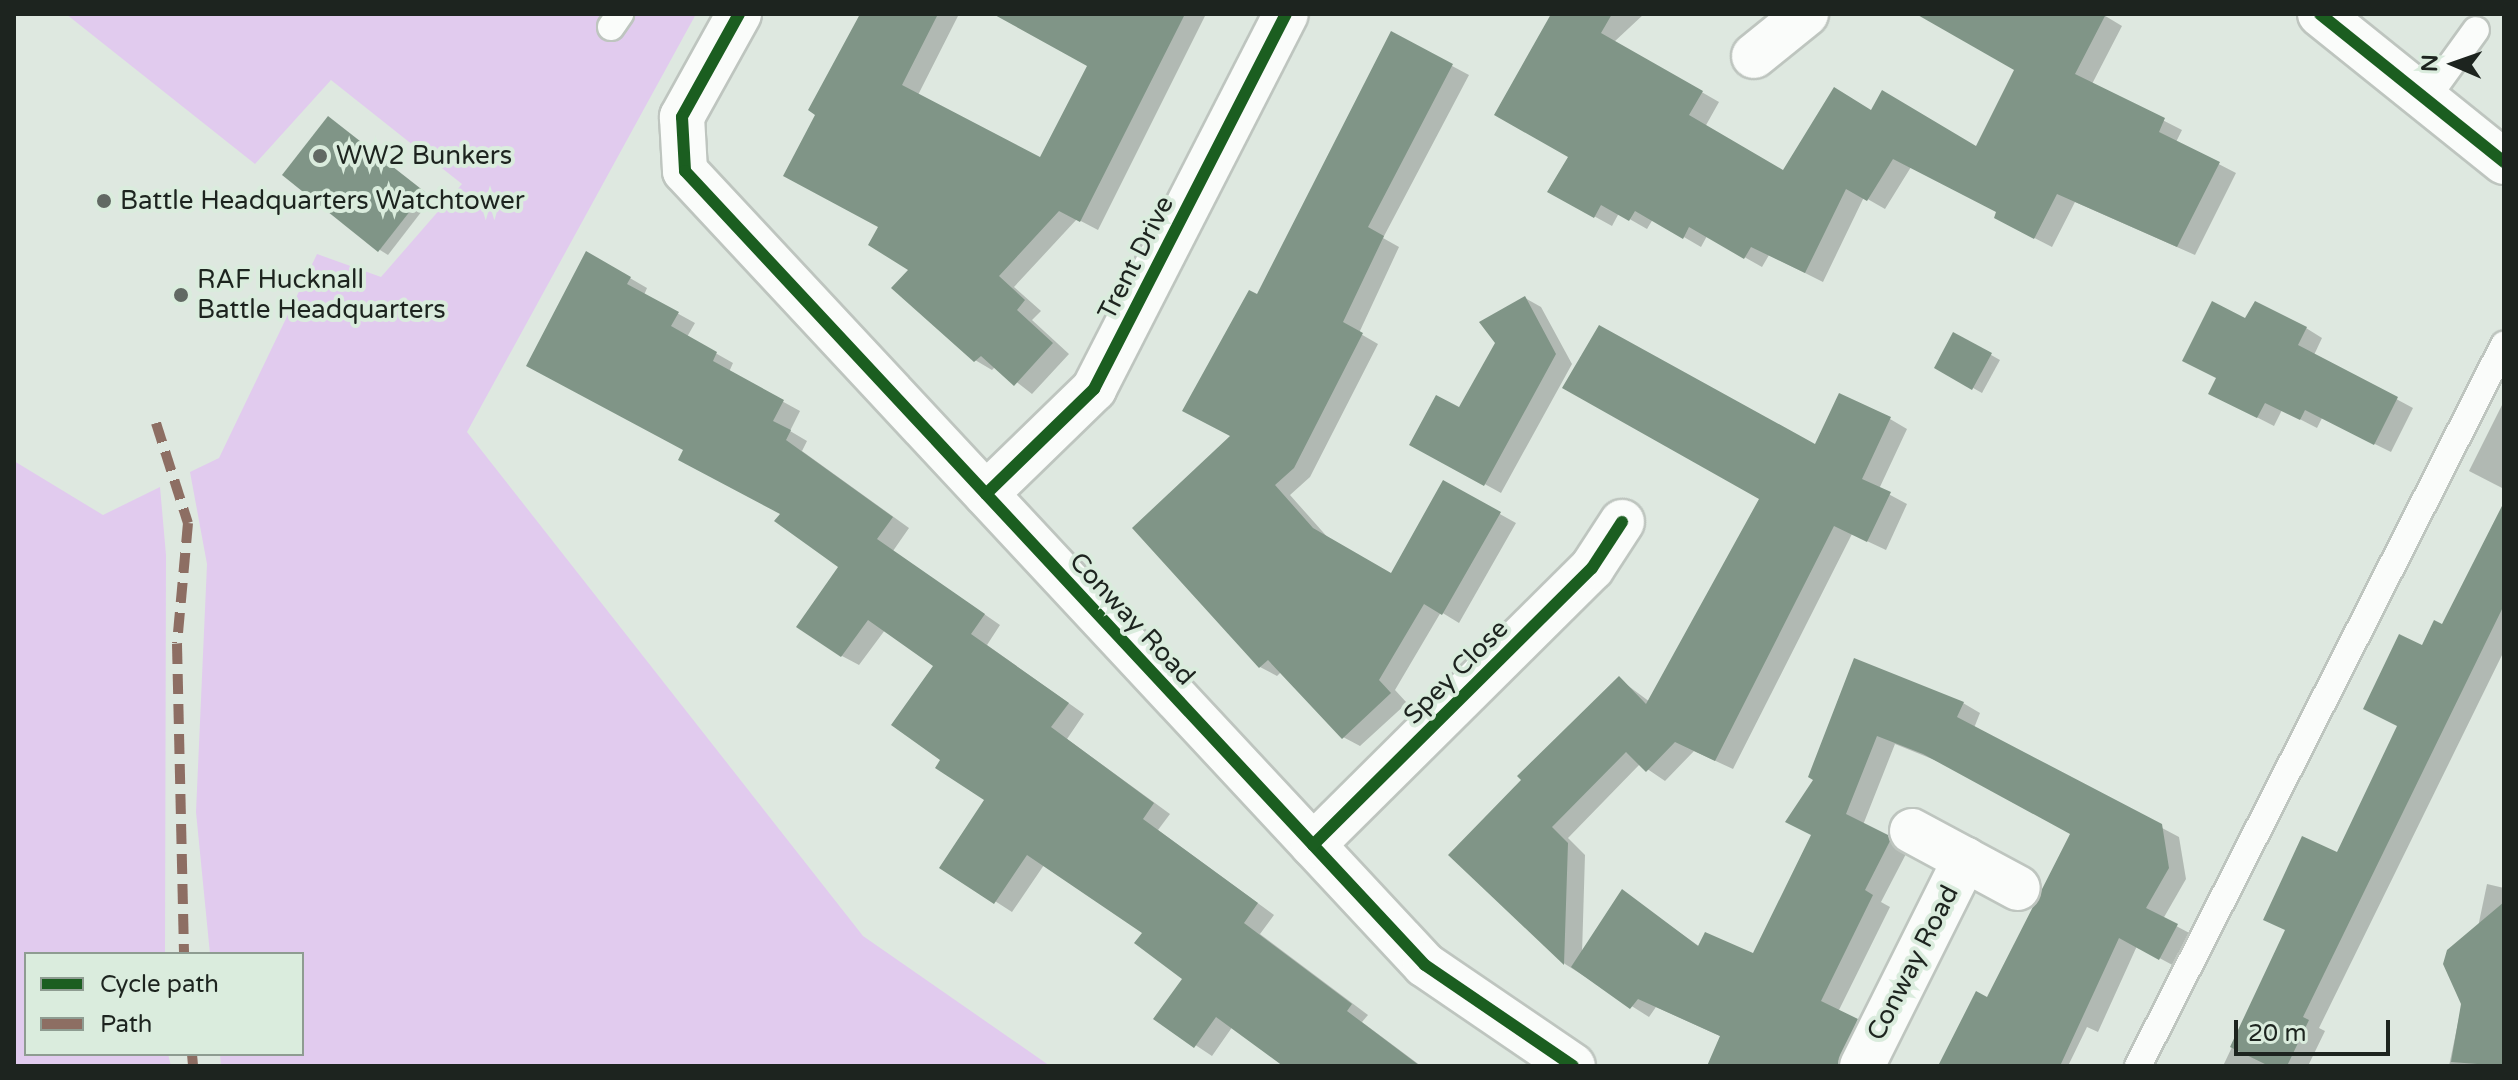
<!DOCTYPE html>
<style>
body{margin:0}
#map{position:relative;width:2518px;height:1080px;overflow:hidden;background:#dee8e0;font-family:"Varela Round",sans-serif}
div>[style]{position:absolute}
.green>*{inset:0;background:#e1cbee}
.shadow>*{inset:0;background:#0003}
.building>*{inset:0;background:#809587}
.roads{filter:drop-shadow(2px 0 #bec5bf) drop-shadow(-2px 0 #bec5bf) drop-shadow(0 2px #bec5bf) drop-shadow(0 -2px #bec5bf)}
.service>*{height:26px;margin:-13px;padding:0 13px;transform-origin:13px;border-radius:13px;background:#fafcfa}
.minor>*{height:44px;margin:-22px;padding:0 22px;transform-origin:22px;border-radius:22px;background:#fafcfa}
.quiet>*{height:10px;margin-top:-5px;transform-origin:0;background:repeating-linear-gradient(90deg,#8d6e63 0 20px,transparent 0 30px)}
.cycleway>*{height:12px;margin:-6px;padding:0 6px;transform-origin:6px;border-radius:6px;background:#1b5e20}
.dots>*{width:22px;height:22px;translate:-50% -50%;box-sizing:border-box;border:4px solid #daecdd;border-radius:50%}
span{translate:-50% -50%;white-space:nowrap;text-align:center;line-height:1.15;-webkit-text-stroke:8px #daecdd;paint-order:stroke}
.poi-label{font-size:26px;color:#1d241f}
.left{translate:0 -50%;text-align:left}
.street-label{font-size:26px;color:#1d241f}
.frame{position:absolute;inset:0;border:16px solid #1d241f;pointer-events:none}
.legend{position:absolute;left:24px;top:952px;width:280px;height:104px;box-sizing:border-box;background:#daecdd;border:2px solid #8e9c91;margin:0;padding:10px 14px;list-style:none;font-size:24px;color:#1d241f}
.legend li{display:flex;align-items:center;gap:16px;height:40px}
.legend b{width:40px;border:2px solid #8e9c91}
.north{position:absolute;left:2414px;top:24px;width:80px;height:80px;-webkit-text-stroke:6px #daecdd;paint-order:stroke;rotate:272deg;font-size:22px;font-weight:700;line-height:32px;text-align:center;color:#1d241f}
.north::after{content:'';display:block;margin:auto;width:28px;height:36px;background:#1d241f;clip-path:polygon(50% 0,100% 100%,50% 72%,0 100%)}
.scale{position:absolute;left:2234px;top:1020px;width:156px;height:36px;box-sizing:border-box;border:4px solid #1d241f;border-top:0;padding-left:10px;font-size:24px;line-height:28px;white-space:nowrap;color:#1d241f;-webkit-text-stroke:6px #daecdd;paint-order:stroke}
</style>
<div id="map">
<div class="green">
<div style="clip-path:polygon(66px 14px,696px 14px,467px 432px,863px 936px,1050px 1066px,221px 1066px,220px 1054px,302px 1054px,302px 954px,210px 954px,196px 812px,207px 564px,190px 472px,219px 458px,317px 254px,381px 277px,462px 184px,331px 80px,255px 164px)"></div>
<div style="clip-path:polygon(14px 461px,103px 515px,160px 487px,166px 555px,165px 954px,26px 954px,26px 1054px,168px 1054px,171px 1066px,14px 1066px)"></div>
</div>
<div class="shadow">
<div style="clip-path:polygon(871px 14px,959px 14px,918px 95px,1041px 160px,1090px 66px,1000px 14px,1206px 14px,1098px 230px,1077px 219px,1014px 287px,1041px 311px,1032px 320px,1069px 354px,1032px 394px,996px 366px,992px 370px,975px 360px,880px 227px)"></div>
<div style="clip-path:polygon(1553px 14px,1644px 14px,1614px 42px,1719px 102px,1705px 127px,1784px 173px,1872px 112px,1977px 148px,2017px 69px,1920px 14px,2102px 14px,2122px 26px,2092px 84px,2182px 130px,2176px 142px,2236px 173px,2195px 255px,2075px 202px,2052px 247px,2013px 227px,1999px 212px,1911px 167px,1885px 209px,1864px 197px,1823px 282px,1769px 255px,1762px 267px,1707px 236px,1701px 247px,1653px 219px,1647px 229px,1619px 213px,1612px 226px,1550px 192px,1571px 156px)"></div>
<div style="clip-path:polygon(1392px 34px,1469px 75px,1383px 238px,1399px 247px,1359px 333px,1378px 344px,1310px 477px,1290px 495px,1330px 540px,1391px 576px,1444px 483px,1516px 523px,1459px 623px,1441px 612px,1395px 690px,1407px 703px,1360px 746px,1343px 737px,1282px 671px,1277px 676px,1260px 667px,1233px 437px,1258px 297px)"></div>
<div style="clip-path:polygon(337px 124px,432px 198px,388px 255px,380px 250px)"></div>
<div style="clip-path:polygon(587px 253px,647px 288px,644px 295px,695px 323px,687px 337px,733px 363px,729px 372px,800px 411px,790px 431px,807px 441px,802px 451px,909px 528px,893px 551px,1000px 625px,987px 645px,1084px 714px,1067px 739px,1170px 814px,1158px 830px,1274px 915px,1260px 934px,1368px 1015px,1362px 1022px,1421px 1066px,1283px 1066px,1233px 1026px,1212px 1056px,1156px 1019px,1185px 978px,1144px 933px,1044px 865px,1012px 912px,942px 867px,987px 799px,943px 760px,936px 666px,885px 630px,859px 665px,842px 656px,841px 567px,782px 514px,686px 449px)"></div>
<div style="clip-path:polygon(1525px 298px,1541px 307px,1572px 364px,1501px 493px,1412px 444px,1460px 410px)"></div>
<div style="clip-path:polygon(2246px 321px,2306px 328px,2322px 338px,2314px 355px,2413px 408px,2391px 452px,2322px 418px,2317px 428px,2282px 410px,2274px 426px,2227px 402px)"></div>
<div style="clip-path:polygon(1954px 334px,2000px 360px,1982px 393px,1936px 367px)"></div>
<div style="clip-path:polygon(2504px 401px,2504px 489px,2469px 471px)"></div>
<div style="clip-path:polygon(1890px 419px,1907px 429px,1879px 489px,1907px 504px,1886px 550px,1852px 534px,1733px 769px,1694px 751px,1665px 781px,1640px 764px,1568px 838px,1585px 855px,1582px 954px,1623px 892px,1700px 947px,1754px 956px,1813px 835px,1816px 779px,1855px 661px,1963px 703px,1980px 713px,1974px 728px,2179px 837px,2186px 879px,2163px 919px,2195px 936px,2178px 968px,2137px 946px,2098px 1032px,2087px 1027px,2068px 1066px,1940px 1066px,1988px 999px,2072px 834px,1942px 763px,1895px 744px,1863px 825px,1907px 852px,1881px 902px,1890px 907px,1838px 1012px,1874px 1031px,1857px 1066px,1722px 1066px,1722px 1037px,1656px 1007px,1649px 1017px,1565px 964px,1450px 855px,1619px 679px,1650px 702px,1816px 447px)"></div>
<div style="clip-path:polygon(2504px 507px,2504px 651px,2319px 1028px,2325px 1031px,2308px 1066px,2223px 1066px,2287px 931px,2338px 855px,2400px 727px,2423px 648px,2443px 627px)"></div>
<div style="clip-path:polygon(2487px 884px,2504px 888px,2504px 1066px,2449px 1066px)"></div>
</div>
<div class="building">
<div style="clip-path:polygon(860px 14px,938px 14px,902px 85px,1040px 157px,1087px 66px,993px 14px,1185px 14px,1080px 222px,1059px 211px,999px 276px,1025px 300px,1017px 310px,1053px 343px,1014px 386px,981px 356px,974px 362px,891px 288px,908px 270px,868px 245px,878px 227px,783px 176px,815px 115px,808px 110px)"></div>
<div style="clip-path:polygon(1551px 14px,1612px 14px,1601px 33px,1703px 91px,1689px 115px,1783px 170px,1834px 87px,1871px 110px,1882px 90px,1976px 146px,2014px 70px,1916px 14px,2106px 14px,2075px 74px,2165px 118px,2159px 132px,2220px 162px,2177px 247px,2057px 194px,2034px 239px,1994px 218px,1996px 212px,1893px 159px,1867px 201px,1846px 189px,1805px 273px,1751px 247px,1744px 259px,1689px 227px,1683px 239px,1635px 211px,1629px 221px,1601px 205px,1594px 218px,1547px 192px,1568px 157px,1494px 115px)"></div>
<div style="clip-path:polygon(1391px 31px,1453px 64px,1368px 227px,1384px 236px,1343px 322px,1363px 333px,1294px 468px,1275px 485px,1313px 528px,1391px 573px,1443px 480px,1501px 512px,1442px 615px,1424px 604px,1379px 680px,1391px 693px,1342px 739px,1268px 660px,1259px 668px,1132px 528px,1230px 436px,1182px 411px,1249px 290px,1257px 294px)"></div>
<div style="clip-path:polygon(328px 116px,425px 192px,378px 252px,282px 175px)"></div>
<div style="clip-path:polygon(586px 251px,631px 277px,627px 284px,679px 312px,671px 326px,717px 352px,713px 361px,784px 400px,773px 421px,791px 430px,786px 440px,893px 517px,877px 539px,985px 614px,971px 634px,1069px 703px,1051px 727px,1154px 803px,1143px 819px,1258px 903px,1244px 923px,1352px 1004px,1347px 1011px,1420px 1066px,1283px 1066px,1216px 1017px,1194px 1048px,1153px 1019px,1182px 979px,1134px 943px,1142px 933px,1027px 855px,994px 904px,939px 868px,984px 800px,935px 768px,940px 760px,891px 725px,933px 666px,868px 620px,841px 657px,796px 627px,838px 567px,774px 521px,780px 514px,678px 460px,683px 450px,526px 366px)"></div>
<div style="clip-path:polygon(1525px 296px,1556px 354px,1484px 486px,1409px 445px,1436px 395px,1459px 407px,1495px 343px,1479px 322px)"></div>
<div style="clip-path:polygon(2212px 301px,2245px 318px,2255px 301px,2307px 327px,2298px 345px,2398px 397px,2374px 445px,2305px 410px,2300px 420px,2265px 403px,2257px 418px,2208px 394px,2216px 378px,2182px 361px)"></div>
<div style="clip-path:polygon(1599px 325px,1815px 444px,1839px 393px,1891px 417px,1862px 479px,1891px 492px,1867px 542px,1834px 526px,1715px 761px,1675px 742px,1646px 772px,1626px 752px,1552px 827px,1568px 843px,1564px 965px,1448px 855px,1521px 780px,1517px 776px,1619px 676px,1646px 704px,1759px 499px,1562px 388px)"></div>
<div style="clip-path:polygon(1953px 332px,1992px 353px,1972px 390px,1934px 368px)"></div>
<div style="clip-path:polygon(2504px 502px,2504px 605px,2303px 1017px,2309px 1020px,2287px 1066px,2269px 1066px,2230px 1047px,2285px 930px,2263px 920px,2302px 836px,2337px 852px,2397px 726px,2363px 709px,2399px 634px,2422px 645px,2434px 620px,2442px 624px)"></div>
<div style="clip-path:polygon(1854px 658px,1964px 702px,1957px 717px,2162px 824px,2169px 868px,2146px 908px,2178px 924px,2159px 960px,2119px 938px,2060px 1066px,1938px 1066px,1976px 991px,1987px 997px,2070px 834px,1923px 754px,1877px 736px,1846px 814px,1888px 835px,1890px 841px,1865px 890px,1873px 895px,1821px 1001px,1858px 1019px,1837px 1066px,1707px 1066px,1720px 1036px,1638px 999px,1630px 1009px,1571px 967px,1622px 889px,1698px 946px,1705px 932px,1753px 953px,1811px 835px,1785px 822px,1813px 780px,1808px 777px)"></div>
<div style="clip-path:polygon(2504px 902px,2504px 1066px,2451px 1062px,2461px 1004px,2443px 964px,2447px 950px)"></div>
</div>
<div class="roads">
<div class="service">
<div style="left:611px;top:27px;width:16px;rotate:-55deg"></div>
<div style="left:2426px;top:99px;width:85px;rotate:-54.1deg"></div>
<div style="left:2138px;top:1066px;width:809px;rotate:-63.09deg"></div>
</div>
<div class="minor">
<div style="left:739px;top:14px;width:118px;rotate:119deg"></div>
<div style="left:682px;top:117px;width:54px;rotate:86.8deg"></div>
<div style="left:685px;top:171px;width:1085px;rotate:47.02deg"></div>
<div style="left:1425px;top:965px;width:179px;rotate:34.3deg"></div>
<div style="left:2320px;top:14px;width:236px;rotate:38.8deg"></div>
<div style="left:1754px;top:56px;width:67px;rotate:-38.9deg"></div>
<div style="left:986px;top:494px;width:151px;rotate:-44.2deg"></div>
<div style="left:1094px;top:389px;width:421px;rotate:-62.9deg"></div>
<div style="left:1912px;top:831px;width:120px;rotate:28.3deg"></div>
<div style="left:1313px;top:845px;width:393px;rotate:-44.8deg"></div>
<div style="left:1592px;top:568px;width:55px;rotate:-56.9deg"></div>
<div style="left:1862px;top:1066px;width:231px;rotate:-63.5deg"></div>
</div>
</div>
<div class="quiet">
<div style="left:156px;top:423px;width:105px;rotate:72.3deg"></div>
<div style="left:188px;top:523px;width:121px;rotate:95.2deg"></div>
<div style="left:177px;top:644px;width:310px;rotate:88.7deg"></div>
<div style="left:192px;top:1054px;width:12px;rotate:85deg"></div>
</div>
<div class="cycleway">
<div style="left:739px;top:14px;width:118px;rotate:119deg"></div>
<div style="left:682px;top:117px;width:54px;rotate:86.8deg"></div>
<div style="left:685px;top:171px;width:1085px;rotate:47.02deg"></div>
<div style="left:1425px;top:965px;width:179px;rotate:34.3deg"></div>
<div style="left:2320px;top:14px;width:236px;rotate:38.8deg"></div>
<div style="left:986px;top:494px;width:151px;rotate:-44.2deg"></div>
<div style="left:1094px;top:389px;width:421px;rotate:-62.9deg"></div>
<div style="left:1313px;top:845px;width:393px;rotate:-44.8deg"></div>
<div style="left:1592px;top:568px;width:55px;rotate:-56.9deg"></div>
</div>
<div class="dots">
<div style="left:320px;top:156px;background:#616963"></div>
<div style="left:104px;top:201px;background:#616963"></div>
<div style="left:181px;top:295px;background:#616963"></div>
</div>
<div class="poi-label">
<span class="left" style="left:336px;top:156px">WW2 Bunkers</span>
<span class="left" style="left:120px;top:201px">Battle Headquarters Watchtower</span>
<span class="left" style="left:197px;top:295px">RAF Hucknall<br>Battle Headquarters</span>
</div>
<div class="street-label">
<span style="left:1136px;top:258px;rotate:-63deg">Trent Drive</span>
<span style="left:1132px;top:619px;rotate:47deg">Conway Road</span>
<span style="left:1456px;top:672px;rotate:-45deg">Spey Close</span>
<span style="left:1913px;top:963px;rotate:-63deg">Conway Road</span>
</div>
<div class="frame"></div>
<ul class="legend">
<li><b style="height:10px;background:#1b5e20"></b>Cycle path</li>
<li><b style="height:10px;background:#8d6e63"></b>Path</li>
</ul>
<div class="north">N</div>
<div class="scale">20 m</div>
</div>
